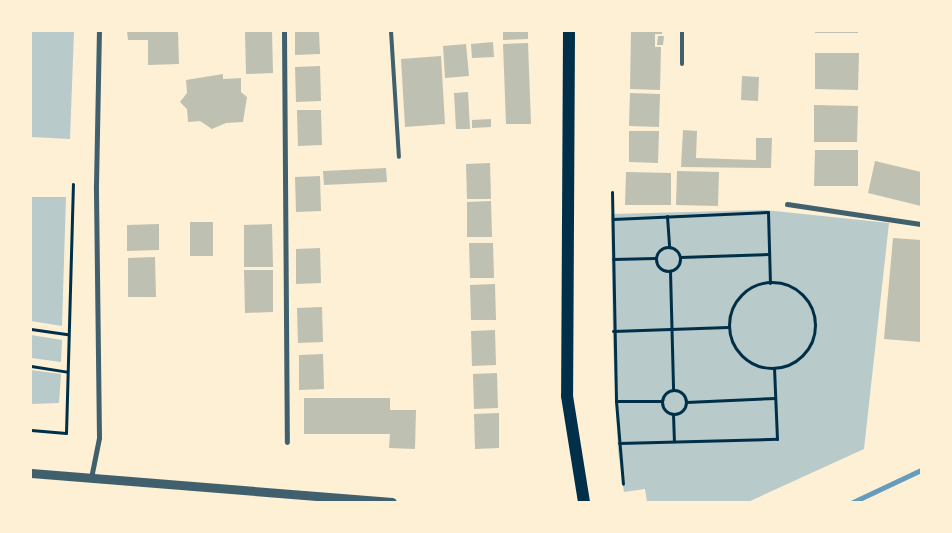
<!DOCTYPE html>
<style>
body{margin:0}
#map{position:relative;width:952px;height:533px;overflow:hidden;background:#fdf0d5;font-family:Merriweather,serif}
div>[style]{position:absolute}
.green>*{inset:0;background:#b9caca}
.stream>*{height:5px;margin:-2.5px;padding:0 2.5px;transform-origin:2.5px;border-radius:2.5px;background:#669bbc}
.building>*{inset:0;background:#bec0b2}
.path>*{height:3px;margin:-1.5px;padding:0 1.5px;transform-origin:1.5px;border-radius:1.5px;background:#003049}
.path>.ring{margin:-1.5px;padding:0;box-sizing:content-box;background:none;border:3px solid #003049;border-radius:50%}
.service>*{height:4px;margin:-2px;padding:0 2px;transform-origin:2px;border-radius:2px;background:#3f606c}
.minor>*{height:5px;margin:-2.5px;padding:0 2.5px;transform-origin:2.5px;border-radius:2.5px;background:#3f606c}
.tertiary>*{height:9px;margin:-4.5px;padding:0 4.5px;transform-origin:4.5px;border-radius:4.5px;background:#3f606c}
.primary>*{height:12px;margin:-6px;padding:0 6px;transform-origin:6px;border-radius:6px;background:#003049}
span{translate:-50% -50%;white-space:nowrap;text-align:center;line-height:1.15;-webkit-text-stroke:4.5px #fdf0d5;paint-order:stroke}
.frame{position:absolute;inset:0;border:32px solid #fdf0d5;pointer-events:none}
</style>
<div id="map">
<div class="green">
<div style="clip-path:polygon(74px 31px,70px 139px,31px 137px,31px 32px)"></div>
<div style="clip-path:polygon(31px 197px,66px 197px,62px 326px,31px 321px)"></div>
<div style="clip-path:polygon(765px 210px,889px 223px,864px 449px,748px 502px,647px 502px,645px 489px,624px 492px,618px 451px,613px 345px,611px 214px)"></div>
<div style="clip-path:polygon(31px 335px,62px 340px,61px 362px,31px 358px)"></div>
<div style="clip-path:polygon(31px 370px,61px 374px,59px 403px,31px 404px)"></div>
</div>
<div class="stream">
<div style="left:853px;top:502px;width:75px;rotate:-25.2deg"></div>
</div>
<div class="building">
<div style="clip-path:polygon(127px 31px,178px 31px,179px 64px,148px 65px,148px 40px,128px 40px)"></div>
<div style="clip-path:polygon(245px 31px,272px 31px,273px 73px,246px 74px)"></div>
<div style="clip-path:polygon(295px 31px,319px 31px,320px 54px,295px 55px)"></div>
<div style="clip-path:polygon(503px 31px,528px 31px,528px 39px,503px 40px)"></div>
<div style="clip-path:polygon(631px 31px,662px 31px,662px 34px,655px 34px,655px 47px,661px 47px,660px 90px,630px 89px)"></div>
<div style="clip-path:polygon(815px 31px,858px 31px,858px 33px,815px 33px)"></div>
<div style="clip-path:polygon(658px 36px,664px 36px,663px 45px,657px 45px)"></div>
<div style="clip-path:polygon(493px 42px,494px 57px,472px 58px,471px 44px)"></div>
<div style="clip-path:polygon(528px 43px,531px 124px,506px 124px,503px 44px)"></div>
<div style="clip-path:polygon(466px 44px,469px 76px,445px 78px,443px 46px)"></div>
<div style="clip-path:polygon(815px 53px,859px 53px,858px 90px,815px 89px)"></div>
<div style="clip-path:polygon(441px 56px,445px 124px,405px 127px,401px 59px)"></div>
<div style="clip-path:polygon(320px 66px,321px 101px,296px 102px,295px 67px)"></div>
<div style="clip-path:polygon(223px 74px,223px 79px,241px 78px,241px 92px,247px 97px,243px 122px,226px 123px,212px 129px,200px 121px,188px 122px,187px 109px,180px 102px,187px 93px,186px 80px)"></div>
<div style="clip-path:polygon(742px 76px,759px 77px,758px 101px,741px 100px)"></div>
<div style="clip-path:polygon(468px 92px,470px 129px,456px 129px,454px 93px)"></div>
<div style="clip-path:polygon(630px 93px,660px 94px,659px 127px,629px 126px)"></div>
<div style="clip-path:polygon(814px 105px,858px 106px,857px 142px,814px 142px)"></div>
<div style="clip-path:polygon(297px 110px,321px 110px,322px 145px,298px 146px)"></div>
<div style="clip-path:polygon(491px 119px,491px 127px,472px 128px,472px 120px)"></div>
<div style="clip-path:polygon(683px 130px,697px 131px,696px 158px,756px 160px,756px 138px,772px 138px,771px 168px,681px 167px)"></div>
<div style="clip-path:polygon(629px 131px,659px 131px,658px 163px,629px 162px)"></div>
<div style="clip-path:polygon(815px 150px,858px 150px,858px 186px,814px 186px)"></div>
<div style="clip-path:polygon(875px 161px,921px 172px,921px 206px,868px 193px)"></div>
<div style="clip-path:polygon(490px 163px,491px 199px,467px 199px,466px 164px)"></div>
<div style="clip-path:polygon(386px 168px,387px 182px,324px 185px,323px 171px)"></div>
<div style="clip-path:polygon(677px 171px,719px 172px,718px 206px,676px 205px)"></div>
<div style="clip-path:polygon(626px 172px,671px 173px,671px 205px,625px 205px)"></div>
<div style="clip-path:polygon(320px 176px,321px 211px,296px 212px,295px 177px)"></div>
<div style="clip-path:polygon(491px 201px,492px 237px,467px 237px,467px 202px)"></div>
<div style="clip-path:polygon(190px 222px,213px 222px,213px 256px,190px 256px)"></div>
<div style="clip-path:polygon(159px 224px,159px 250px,127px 251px,127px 225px)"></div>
<div style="clip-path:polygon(272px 224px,273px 267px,244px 267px,244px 225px)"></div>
<div style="clip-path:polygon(893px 238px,921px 240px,921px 342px,884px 339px)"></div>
<div style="clip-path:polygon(469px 243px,493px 243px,494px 278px,470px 278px)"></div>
<div style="clip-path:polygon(320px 248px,321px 283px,296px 284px,296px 249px)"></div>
<div style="clip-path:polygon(155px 257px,156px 297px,128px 297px,128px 258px)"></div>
<div style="clip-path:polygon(244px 270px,273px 270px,273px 312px,245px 313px)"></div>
<div style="clip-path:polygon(495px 284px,496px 320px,471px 320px,470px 285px)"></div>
<div style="clip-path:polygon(322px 307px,323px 342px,298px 343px,297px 308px)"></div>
<div style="clip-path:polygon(495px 330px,496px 365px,472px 366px,471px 331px)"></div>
<div style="clip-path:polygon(323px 354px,324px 389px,299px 390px,299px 355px)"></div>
<div style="clip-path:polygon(497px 373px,498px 408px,474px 409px,473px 374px)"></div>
<div style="clip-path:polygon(304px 398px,390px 398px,390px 410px,416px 410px,415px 449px,389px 448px,390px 434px,304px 434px)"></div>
<div style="clip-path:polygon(499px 413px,499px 448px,475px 449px,474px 414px)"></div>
</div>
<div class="path">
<div style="left:612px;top:192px;width:209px;rotate:88.9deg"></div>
<div style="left:616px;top:401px;width:83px;rotate:85.2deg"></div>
<div style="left:667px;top:216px;width:30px;rotate:86deg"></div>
<div style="left:613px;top:219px;width:155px;rotate:-2.6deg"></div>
<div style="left:768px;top:212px;width:71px;rotate:88.4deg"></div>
<div class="ring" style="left:656px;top:247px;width:21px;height:21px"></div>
<div style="left:680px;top:257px;width:89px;rotate:-1.9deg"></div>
<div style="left:613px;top:259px;width:42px;rotate:-1.4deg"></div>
<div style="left:670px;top:271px;width:118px;rotate:88.5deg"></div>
<div class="ring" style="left:729px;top:282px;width:83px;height:83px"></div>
<div style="left:31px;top:329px;width:37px;rotate:8deg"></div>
<div style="left:613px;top:331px;width:115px;rotate:-2deg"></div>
<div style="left:31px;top:366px;width:36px;rotate:9deg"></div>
<div class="ring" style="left:662px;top:390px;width:21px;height:21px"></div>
<div style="left:616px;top:401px;width:45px"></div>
<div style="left:686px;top:402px;width:89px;rotate:-2.6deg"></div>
<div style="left:673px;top:414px;width:27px;rotate:88deg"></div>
<div style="left:31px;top:430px;width:35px;rotate:5deg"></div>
<div style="left:66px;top:433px;width:249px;rotate:-88.4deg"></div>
<div style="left:619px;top:443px;width:158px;rotate:-1.5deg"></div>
<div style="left:777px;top:439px;width:71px;rotate:-92.4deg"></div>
</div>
<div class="service">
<div style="left:391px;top:31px;width:126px;rotate:86.4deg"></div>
<div style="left:682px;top:64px;width:33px;rotate:-90deg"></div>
</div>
<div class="minor">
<div style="left:284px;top:31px;width:411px;rotate:89.6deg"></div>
<div style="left:787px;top:204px;width:135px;rotate:8.5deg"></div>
<div style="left:91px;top:478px;width:41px;rotate:-78.7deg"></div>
<div style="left:99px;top:438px;width:253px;rotate:-90.7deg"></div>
<div style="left:96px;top:185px;width:154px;rotate:-88.9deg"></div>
</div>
<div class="tertiary">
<div style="left:31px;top:473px;width:362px;rotate:4.6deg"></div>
</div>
<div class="primary">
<div style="left:569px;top:31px;width:365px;rotate:90.3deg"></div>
<div style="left:567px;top:396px;width:107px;rotate:80.9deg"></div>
</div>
<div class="frame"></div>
</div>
